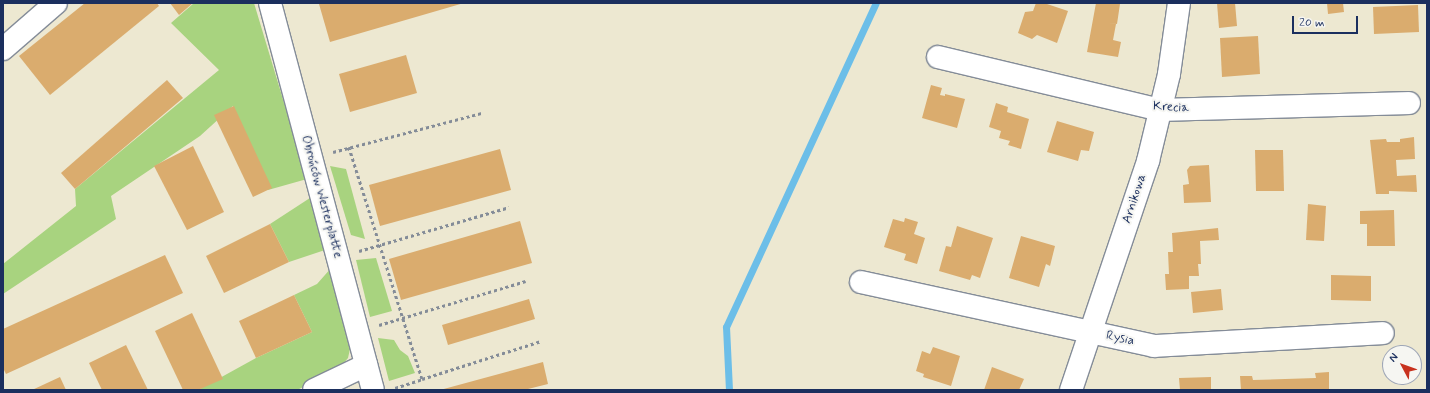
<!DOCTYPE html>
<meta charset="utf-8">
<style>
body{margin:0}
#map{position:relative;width:1430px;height:393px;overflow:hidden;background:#ede8d1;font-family:Mynerve,sans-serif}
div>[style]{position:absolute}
.green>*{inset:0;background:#a8d37f}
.stream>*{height:7px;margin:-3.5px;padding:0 3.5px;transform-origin:3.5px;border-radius:3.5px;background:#6cbee8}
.building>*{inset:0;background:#daac6e}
.path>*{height:2.5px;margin-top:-1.25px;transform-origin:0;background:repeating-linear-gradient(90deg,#848c98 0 3px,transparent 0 6px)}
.roads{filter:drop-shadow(1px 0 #848c98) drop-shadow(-1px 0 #848c98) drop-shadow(0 1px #848c98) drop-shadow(0 -1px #848c98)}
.minor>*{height:22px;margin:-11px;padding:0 11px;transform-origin:11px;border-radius:11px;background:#fff}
span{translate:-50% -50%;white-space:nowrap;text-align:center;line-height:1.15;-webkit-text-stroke:4px #f6f6f2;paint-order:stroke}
.street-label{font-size:13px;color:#1b2f5e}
.frame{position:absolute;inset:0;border:4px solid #1b2f5e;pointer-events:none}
.north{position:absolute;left:1382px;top:345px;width:40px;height:40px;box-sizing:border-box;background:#f6f6f2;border:1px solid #9ea6b7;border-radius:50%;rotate:311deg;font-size:11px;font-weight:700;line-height:16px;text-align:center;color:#1b2f5e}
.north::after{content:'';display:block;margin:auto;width:14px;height:18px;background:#c8321e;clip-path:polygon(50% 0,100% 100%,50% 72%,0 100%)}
.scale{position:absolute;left:1292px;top:16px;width:66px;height:18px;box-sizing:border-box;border:2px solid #1b2f5e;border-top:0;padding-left:5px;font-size:12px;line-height:14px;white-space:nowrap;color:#1b2f5e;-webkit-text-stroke:3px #f6f6f2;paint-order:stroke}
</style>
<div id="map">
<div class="green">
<div style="clip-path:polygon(194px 3px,254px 3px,307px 179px,268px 190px,233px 106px,200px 136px,111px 196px,116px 219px,3px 294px,3px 264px,76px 206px,75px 189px,219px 70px,171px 23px)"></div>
<div style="clip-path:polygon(330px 166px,346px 169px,365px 239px,351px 235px)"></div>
<div style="clip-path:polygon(313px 196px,328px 249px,289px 262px,270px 224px)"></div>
<div style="clip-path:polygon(376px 258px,392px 311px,370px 317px,356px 260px)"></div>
<div style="clip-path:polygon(332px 267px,352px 340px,348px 358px,337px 371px,297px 390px,198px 390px,256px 358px,312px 332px,294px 295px,317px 284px)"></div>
<div style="clip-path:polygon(378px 338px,394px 340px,400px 350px,408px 356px,415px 373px,389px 381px)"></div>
</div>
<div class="stream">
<div style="left:729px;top:390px;width:63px;rotate:-92.7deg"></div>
<div style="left:726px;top:327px;width:357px;rotate:-65.2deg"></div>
</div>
<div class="building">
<div style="clip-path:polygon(85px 3px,157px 3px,159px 6px,50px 95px,19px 56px)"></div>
<div style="clip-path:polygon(170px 3px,193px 3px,179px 15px)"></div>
<div style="clip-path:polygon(324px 3px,464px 3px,330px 42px,319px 4px)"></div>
<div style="clip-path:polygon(1036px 3px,1044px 3px,1068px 11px,1057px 43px,1037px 35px,1032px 39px,1018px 33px,1025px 12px,1033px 11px)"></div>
<div style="clip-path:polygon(1096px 3px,1120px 4px,1117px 24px,1108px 23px,1116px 24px,1113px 40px,1121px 42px,1118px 57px,1087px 52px)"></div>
<div style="clip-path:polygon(1217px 3px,1235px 3px,1237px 26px,1219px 28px)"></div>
<div style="clip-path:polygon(1327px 3px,1343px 3px,1344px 12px,1328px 14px)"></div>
<div style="clip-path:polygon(1418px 5px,1419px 32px,1374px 34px,1373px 7px)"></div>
<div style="clip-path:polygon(1258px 36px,1260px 74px,1222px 77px,1220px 38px)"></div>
<div style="clip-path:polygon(406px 55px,417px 93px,350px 112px,339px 74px)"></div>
<div style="clip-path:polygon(167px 80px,183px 98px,75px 189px,61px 173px)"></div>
<div style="clip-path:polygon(931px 85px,942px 88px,940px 95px,945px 96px,945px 94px,965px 99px,957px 128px,922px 118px)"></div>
<div style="clip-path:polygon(996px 103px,1008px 107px,1007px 112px,1029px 119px,1021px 149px,1008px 145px,1010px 141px,999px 138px,1001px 131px,989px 127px)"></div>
<div style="clip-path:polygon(234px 106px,272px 188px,253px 197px,214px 115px)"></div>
<div style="clip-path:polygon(1057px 121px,1094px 132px,1089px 151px,1081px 150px,1078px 161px,1047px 152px)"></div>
<div style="clip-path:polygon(1414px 137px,1415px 159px,1396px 160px,1397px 176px,1416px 175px,1417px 192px,1389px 191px,1389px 194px,1376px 194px,1370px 140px,1386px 139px,1387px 142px,1400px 142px,1400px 139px)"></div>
<div style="clip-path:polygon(193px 146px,224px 212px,187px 230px,154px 166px)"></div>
<div style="clip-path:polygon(500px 149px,511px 190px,380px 226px,369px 185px)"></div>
<div style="clip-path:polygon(1255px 150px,1283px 150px,1284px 191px,1256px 191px)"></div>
<div style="clip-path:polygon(1209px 165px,1211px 202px,1184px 203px,1183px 185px,1189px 184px,1187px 170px,1190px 166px)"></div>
<div style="clip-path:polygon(1308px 204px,1326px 206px,1324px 241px,1306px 240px)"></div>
<div style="clip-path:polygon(1394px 210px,1395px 246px,1367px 246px,1367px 224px,1360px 224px,1360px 211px)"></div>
<div style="clip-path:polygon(905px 218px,918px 222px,914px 234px,925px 238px,917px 264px,904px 260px,906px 254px,884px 247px,893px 219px,904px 222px)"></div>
<div style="clip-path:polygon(520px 221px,532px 263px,401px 300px,389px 259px)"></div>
<div style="clip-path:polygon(270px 224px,289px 262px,224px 293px,206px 256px)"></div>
<div style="clip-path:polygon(957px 226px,993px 238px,980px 278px,972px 275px,970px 280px,939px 271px,946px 246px,951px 247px)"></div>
<div style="clip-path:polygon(1218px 228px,1219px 240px,1200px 241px,1201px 264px,1198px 264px,1199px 276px,1189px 276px,1189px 289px,1166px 290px,1165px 274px,1169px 274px,1168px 252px,1173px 252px,1172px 233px)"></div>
<div style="clip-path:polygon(1021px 236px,1055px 246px,1050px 266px,1046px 264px,1039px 287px,1009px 278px)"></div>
<div style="clip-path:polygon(165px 255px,183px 293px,6px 374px,3px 368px,3px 329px)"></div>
<div style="clip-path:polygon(1331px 275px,1371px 276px,1371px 301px,1331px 300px)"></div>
<div style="clip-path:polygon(1221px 289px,1223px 310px,1193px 313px,1191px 292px)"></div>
<div style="clip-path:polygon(294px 295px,312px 332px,256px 358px,239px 321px)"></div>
<div style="clip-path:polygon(529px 299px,535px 319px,448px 345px,442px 325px)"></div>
<div style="clip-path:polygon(192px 313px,223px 379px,198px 390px,183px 390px,155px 331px)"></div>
<div style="clip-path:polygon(126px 345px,148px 390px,102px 390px,89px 363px)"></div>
<div style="clip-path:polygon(933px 347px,960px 356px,951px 386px,923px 377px,924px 374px,916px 371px,922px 351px,930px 354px)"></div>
<div style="clip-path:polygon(543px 362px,548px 384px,524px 390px,440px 390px)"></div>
<div style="clip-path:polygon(992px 367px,1024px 379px,1019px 390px,984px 390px)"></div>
<div style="clip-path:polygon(1329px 372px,1329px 390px,1241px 390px,1240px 376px,1252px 376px,1253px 380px,1316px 378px,1315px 373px)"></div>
<div style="clip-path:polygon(60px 377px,66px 390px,32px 390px)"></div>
<div style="clip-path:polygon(1211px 377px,1211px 390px,1180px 390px,1179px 378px)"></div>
</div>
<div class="path">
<div style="left:349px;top:147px;width:243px;rotate:72.5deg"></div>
<div style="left:422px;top:379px;width:125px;rotate:-17.7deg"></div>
<div style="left:333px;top:152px;width:154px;rotate:-14.7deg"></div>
<div style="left:359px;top:251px;width:156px;rotate:-16.3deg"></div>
<div style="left:379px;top:325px;width:153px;rotate:-16.7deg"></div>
<div style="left:395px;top:388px;width:28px;rotate:-18deg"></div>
</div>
<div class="roads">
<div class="minor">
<div style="left:270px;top:3px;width:400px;rotate:75.1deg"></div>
<div style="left:3px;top:49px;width:70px;rotate:-41deg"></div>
<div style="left:938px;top:57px;width:229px;rotate:13.4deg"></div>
<div style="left:1161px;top:110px;width:248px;rotate:-1.6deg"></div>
<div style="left:861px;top:282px;width:300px;rotate:12.3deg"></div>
<div style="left:1154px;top:346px;width:229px;rotate:-3.2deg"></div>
<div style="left:314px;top:390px;width:58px;rotate:-25.7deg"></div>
<div style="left:1071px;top:390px;width:242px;rotate:-71.4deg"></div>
<div style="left:1148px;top:161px;width:89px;rotate:-76.4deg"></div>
<div style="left:1169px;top:74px;width:72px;rotate:-82deg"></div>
</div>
</div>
<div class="street-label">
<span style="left:1171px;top:108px;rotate:3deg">Krecia</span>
<span style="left:321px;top:197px;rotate:75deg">Obrońców Westerplatte</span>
<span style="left:1135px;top:199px;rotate:-72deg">Arnikowa</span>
<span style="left:1120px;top:339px;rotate:12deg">Rysia</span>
</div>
<div class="frame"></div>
<div class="north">N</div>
<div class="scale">20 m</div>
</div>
